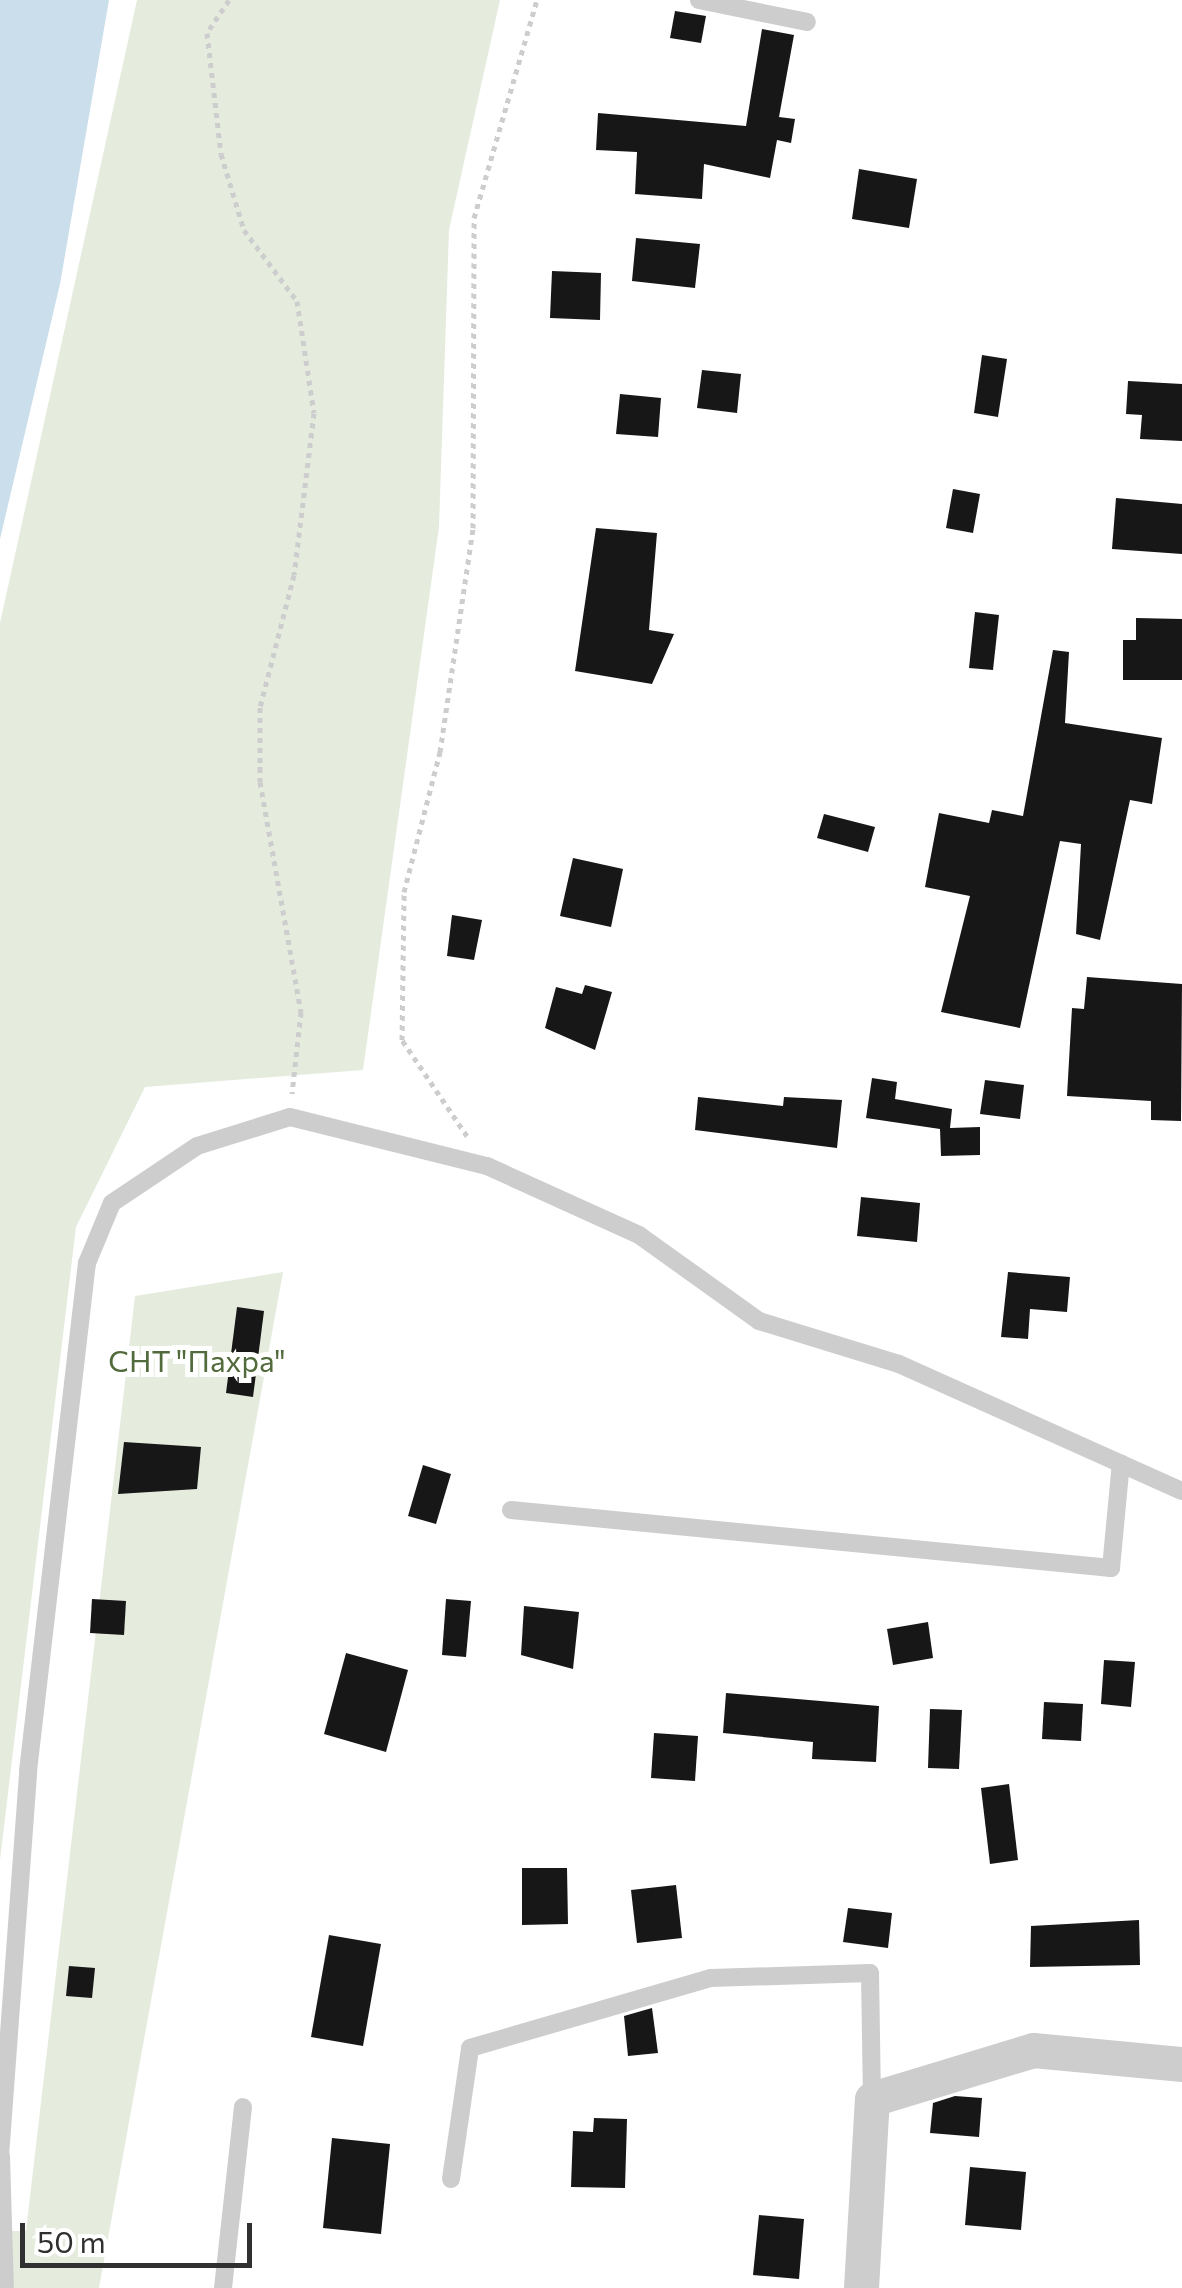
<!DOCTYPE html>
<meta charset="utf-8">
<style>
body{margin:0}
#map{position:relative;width:1182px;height:2288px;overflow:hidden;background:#fff;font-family:Commissioner,sans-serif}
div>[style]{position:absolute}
.green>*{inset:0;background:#e5ecde}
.water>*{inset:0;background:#cbdeec}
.building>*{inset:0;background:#171717}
.path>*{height:5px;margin-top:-2.5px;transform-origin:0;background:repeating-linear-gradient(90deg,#cdcdcd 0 5px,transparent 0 10px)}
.service>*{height:18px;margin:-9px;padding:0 9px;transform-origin:9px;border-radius:9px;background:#cdcdcd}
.minor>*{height:35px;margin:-17.5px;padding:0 17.5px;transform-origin:17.5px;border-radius:17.5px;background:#cdcdcd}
span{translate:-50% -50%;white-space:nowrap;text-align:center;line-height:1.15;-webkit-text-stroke:10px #fff;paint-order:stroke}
.park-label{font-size:30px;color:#526b3d}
.scale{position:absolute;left:20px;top:2223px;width:232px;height:45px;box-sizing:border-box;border:5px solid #303030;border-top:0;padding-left:12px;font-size:30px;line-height:35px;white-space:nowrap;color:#303030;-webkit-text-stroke:8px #fff;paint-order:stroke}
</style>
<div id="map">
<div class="green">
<div style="clip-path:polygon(137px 0,500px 0,449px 230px,439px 527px,363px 1070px,145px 1087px,76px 1227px,0 1860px,0 623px)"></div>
<div style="clip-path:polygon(283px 1272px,99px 2288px,0 2288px,0 2231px,26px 2231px,135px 1296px)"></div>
</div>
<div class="water">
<div style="clip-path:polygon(0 0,109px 0,60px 284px,0 539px)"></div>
</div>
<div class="building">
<div style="clip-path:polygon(675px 11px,706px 16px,701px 43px,670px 38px)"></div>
<div style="clip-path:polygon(762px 29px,794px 35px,779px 117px,795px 119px,791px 143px,777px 140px,770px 178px,704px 164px,702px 199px,635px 194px,637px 152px,596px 150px,598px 113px,746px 126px)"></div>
<div style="clip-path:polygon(859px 169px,917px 179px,909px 228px,852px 219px)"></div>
<div style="clip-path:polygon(636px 238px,700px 244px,695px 288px,632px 281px)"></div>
<div style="clip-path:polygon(552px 271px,601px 273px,600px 320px,550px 318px)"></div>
<div style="clip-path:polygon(982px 355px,1007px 359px,998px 417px,974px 413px)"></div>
<div style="clip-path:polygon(702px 370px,741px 374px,737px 413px,697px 408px)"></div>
<div style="clip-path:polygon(1128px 381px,1182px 384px,1182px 441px,1140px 439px,1142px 415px,1126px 414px)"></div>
<div style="clip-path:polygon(620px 394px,661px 398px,658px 437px,616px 434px)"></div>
<div style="clip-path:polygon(953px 489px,980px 494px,973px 533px,946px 528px)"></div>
<div style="clip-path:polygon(1116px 498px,1182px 504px,1182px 554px,1112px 549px)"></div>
<div style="clip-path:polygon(596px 528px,657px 533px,649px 630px,674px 634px,652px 684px,575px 671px)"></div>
<div style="clip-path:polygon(975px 612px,999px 615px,993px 670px,969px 668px)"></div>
<div style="clip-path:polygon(1136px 618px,1182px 619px,1182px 680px,1123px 680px,1123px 640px,1136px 640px)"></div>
<div style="clip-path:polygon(1053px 650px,1069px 652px,1065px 723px,1162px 738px,1152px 804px,1130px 800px,1100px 940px,1076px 934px,1081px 844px,1060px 841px,1020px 1028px,941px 1012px,970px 896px,925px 887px,939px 813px,989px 823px,992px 810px,1023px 816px)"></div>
<div style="clip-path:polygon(824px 814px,875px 827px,868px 852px,817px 838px)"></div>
<div style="clip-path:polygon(573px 858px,623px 869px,611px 927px,560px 916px)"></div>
<div style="clip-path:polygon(452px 915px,482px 920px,474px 960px,447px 956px)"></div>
<div style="clip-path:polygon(1087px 977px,1182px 984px,1181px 1121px,1151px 1120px,1151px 1101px,1067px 1096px,1072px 1008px,1084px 1009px)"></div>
<div style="clip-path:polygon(585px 985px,612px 992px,595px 1050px,545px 1028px,556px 987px,582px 994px)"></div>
<div style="clip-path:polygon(872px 1078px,897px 1082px,895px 1099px,952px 1109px,950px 1128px,980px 1127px,980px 1155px,941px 1156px,940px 1129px,866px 1118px)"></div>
<div style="clip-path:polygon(985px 1080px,1024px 1085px,1020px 1119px,980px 1114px)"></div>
<div style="clip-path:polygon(698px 1097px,783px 1106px,784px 1097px,842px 1100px,837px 1148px,695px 1130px)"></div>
<div style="clip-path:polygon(861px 1197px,920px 1203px,917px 1242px,857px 1236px)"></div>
<div style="clip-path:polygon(1008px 1272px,1070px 1277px,1067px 1312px,1030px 1309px,1028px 1339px,1001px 1337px)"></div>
<div style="clip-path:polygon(237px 1307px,264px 1311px,253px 1397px,226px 1393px)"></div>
<div style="clip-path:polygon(124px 1442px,201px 1447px,197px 1489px,118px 1494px)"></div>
<div style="clip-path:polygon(423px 1465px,451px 1474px,436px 1524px,408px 1516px)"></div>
<div style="clip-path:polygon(92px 1599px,126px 1601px,124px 1635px,90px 1633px)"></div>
<div style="clip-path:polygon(446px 1599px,471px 1601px,466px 1657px,442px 1655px)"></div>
<div style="clip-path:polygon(524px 1606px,579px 1612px,573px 1669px,521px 1655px)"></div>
<div style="clip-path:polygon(928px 1622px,933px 1658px,893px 1665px,887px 1629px)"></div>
<div style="clip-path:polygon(346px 1653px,408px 1670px,386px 1752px,324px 1734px)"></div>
<div style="clip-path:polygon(1104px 1660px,1135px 1662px,1131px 1707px,1101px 1704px)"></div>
<div style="clip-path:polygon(726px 1693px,879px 1706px,876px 1762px,812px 1759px,813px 1742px,723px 1733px)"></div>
<div style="clip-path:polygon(1044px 1702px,1083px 1704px,1081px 1741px,1042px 1739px)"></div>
<div style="clip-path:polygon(930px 1709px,962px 1710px,959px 1769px,928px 1768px)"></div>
<div style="clip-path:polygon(654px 1733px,698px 1736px,695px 1781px,651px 1778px)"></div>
<div style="clip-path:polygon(1009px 1784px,1018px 1860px,990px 1864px,981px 1788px)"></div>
<div style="clip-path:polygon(522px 1868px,567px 1868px,568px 1924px,522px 1925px)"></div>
<div style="clip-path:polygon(676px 1885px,682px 1938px,637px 1943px,631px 1890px)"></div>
<div style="clip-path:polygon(848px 1908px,892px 1913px,888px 1948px,843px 1942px)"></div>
<div style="clip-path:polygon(1139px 1920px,1140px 1965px,1030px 1967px,1031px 1926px)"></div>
<div style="clip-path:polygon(329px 1935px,381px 1944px,363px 2046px,311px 2037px)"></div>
<div style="clip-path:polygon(69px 1966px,95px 1968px,92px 1998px,66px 1996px)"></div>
<div style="clip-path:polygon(652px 2008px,658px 2053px,628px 2056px,624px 2016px)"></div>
<div style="clip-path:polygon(955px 2096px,982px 2098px,979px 2137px,930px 2133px,933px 2103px)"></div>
<div style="clip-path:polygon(594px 2118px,627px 2119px,625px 2188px,571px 2187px,573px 2131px,593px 2132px)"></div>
<div style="clip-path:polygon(332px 2138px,390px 2144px,381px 2234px,323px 2228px)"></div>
<div style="clip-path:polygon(970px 2167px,1026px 2172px,1021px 2230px,965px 2225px)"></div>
<div style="clip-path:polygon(759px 2215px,804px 2219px,799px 2279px,753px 2275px)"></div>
</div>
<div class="path">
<div style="left:229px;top:0;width:40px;rotate:124deg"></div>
<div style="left:207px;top:33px;width:122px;rotate:83.4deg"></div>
<div style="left:221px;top:154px;width:79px;rotate:73.2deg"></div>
<div style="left:244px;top:230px;width:89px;rotate:53.3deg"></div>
<div style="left:297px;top:301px;width:113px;rotate:81.4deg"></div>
<div style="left:314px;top:413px;width:163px;rotate:97deg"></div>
<div style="left:294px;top:575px;width:136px;rotate:104.4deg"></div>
<div style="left:260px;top:707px;width:75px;rotate:90deg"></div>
<div style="left:260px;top:782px;width:234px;rotate:79.9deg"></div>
<div style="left:301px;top:1012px;width:82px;rotate:96.3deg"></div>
<div style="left:467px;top:1136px;width:116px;rotate:-124.1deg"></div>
<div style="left:402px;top:1040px;width:148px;rotate:-89.2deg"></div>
<div style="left:404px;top:892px;width:145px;rotate:-75.6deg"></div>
<div style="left:440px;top:752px;width:226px;rotate:-81.6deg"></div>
<div style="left:473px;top:528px;width:310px;rotate:-89.8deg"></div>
<div style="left:474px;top:218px;width:227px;rotate:-73.9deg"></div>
</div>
<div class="service">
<div style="left:699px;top:0;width:110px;rotate:11.5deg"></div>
<div style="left:511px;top:1510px;width:603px;rotate:5.52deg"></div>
<div style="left:1111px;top:1568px;width:105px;rotate:-84.6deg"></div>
<div style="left:0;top:2156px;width:386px;rotate:-85.8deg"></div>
<div style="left:28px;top:1771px;width:511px;rotate:-83.38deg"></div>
<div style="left:87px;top:1263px;width:65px;rotate:-67.4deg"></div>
<div style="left:112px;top:1203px;width:102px;rotate:-33.8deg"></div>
<div style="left:197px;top:1146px;width:97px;rotate:-17.3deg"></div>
<div style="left:290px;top:1117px;width:203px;rotate:14deg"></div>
<div style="left:487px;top:1166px;width:167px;rotate:24.4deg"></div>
<div style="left:639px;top:1235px;width:148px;rotate:35.6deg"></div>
<div style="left:759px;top:1321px;width:146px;rotate:17.1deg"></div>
<div style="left:899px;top:1364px;width:310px;rotate:24.2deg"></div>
<div style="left:1px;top:2156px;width:132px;rotate:88.3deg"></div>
<div style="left:451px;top:2179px;width:132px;rotate:-81.7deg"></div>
<div style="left:470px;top:2048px;width:251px;rotate:-16.2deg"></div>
<div style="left:711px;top:1978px;width:159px;rotate:-1.8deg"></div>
<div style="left:870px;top:1973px;width:126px;rotate:89.1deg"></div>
<div style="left:223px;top:2288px;width:182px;rotate:-83.7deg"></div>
</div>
<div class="minor">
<div style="left:861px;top:2288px;width:189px;rotate:-86.7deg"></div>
<div style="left:872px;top:2099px;width:168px;rotate:-16.9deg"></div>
<div style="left:1033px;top:2050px;width:150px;rotate:5.4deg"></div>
</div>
<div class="park-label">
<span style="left:197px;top:1360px">СНТ "Пахра"</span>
</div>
<div class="scale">50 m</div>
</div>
